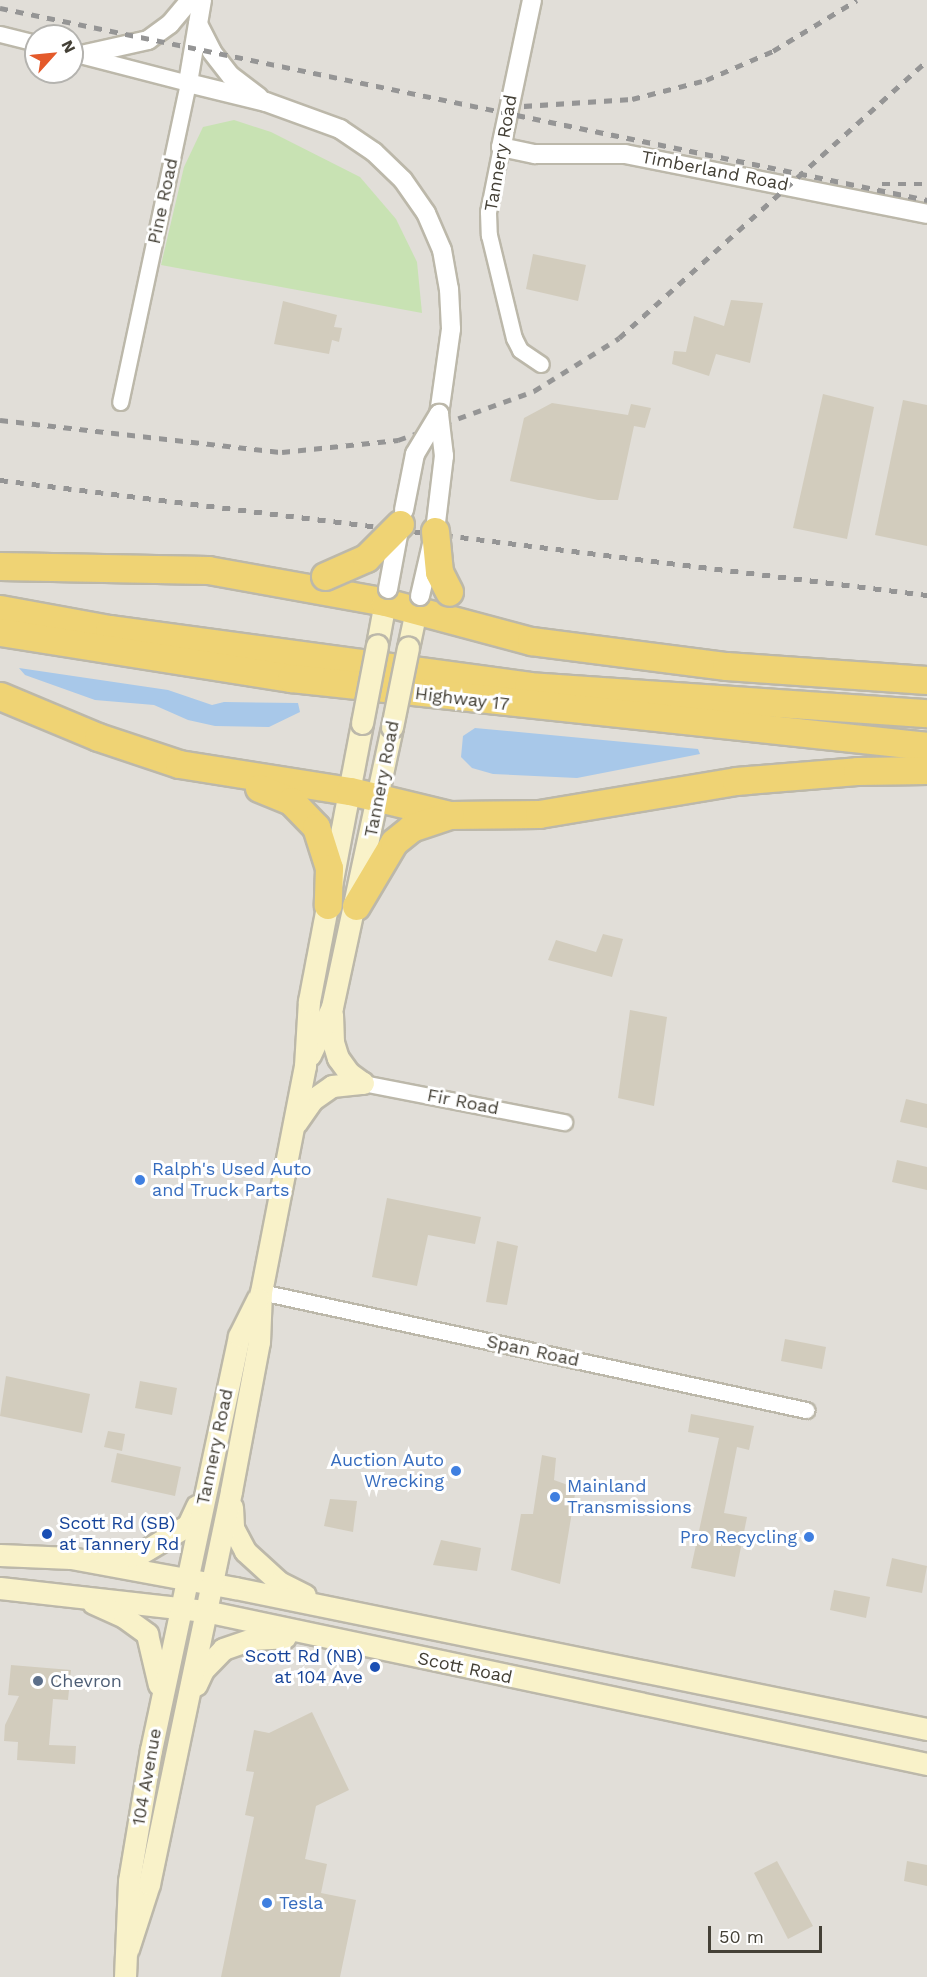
<!DOCTYPE html>
<style>
body{margin:0}
#map{position:relative;width:927px;height:1977px;overflow:hidden;background:#f1efe7;font-family:"Work Sans",sans-serif}
div>[style]{position:absolute}
.industrial>*{inset:0;background:#e1ded8}
.green>*{inset:0;background:#c8e2b3}
.water>*{inset:0;background:#a8c8e9}
.building>*{inset:0;background:#d2ccbd}
.roads{filter:drop-shadow(2px 0 #bcb8aa) drop-shadow(-2px 0 #bcb8aa) drop-shadow(0 2px #bcb8aa) drop-shadow(0 -2px #bcb8aa)}
.minor>*{height:15px;margin:-7.5px;padding:0 7.5px;transform-origin:7.5px;border-radius:7.5px;background:#fff}
.tertiary>*{height:18px;margin:-9px;padding:0 9px;transform-origin:9px;border-radius:9px;background:#fff}
.secondary>*{height:21px;margin:-10.5px;padding:0 10.5px;transform-origin:10.5px;border-radius:10.5px;background:#f9f2c9}
.motorway>*{height:27px;margin:-13.5px;padding:0 13.5px;transform-origin:13.5px;border-radius:13.5px;background:#efd374}
.rail>*{height:4.5px;margin-top:-2.25px;transform-origin:0;background:repeating-linear-gradient(90deg,#959595 0 8px,transparent 0 16px)}
.bridges{filter:drop-shadow(2px 0 #bcb8aa) drop-shadow(-2px 0 #bcb8aa) drop-shadow(0 2px #bcb8aa) drop-shadow(0 -2px #bcb8aa)}
.tertiary-bridge>*{height:18px;margin:-9px;padding:0 9px;transform-origin:9px;border-radius:9px;background:#fff}
.secondary-bridge>*{height:21px;margin:-10.5px;padding:0 10.5px;transform-origin:10.5px;border-radius:10.5px;background:#f9f2c9}
.motorway-bridge>*{height:27px;margin:-13.5px;padding:0 13.5px;transform-origin:13.5px;border-radius:13.5px;background:#efd374}
.dots>*{width:16px;height:16px;translate:-50% -50%;box-sizing:border-box;border:3px solid #fff;border-radius:50%}
span{translate:-50% -50%;white-space:nowrap;text-align:center;line-height:1.15;-webkit-text-stroke:6px #fff;paint-order:stroke}
.street-label{font-size:18px;color:#444036}
.shop-label{font-size:18px;color:#366cbe}
.left{translate:0 -50%;text-align:left}
.right{translate:-100% -50%;text-align:right}
.transit-label{font-size:18px;color:#164399}
.service-label{font-size:18px;color:#4e5e75}
.north{position:absolute;left:24px;top:24px;width:60px;height:60px;box-sizing:border-box;background:#fff;border:2px solid #b4b3af;border-radius:50%;rotate:63deg;font-size:16px;font-weight:700;line-height:24px;text-align:center;color:#444036}
.north::after{content:'';display:block;margin:auto;width:21px;height:27px;background:#e45a2b;clip-path:polygon(50% 0,100% 100%,50% 72%,0 100%)}
.scale{position:absolute;left:708px;top:1926px;width:114px;height:27px;box-sizing:border-box;border:3px solid #444036;border-top:0;padding-left:8px;font-size:18px;line-height:21px;white-space:nowrap;color:#444036;-webkit-text-stroke:4px #fff;paint-order:stroke}
</style>
<div id="map">
<div class="industrial">
<div style="clip-path:polygon(evenodd,0 0,927px 0,927px 1977px,0 1977px,0 0,36px 36px,72px 36px,72px 72px,36px 72px,36px 36px)"></div>
</div>
<div class="green">
<div style="clip-path:polygon(234px 120px,271px 132px,360px 177px,396px 219px,417px 262px,422px 313px,161px 265px,184px 167px,203px 127px)"></div>
</div>
<div class="water">
<div style="clip-path:polygon(19px 668px,168px 690px,212px 705px,224px 702px,298px 703px,300px 712px,269px 727px,215px 726px,188px 720px,154px 705px,95px 700px,25px 675px)"></div>
<div style="clip-path:polygon(475px 728px,698px 749px,700px 754px,577px 778px,493px 774px,472px 768px,461px 757px,463px 736px)"></div>
</div>
<div class="building">
<div style="clip-path:polygon(533px 254px,586px 265px,578px 301px,526px 289px)"></div>
<div style="clip-path:polygon(731px 300px,763px 303px,750px 363px,716px 354px,709px 376px,672px 364px,674px 351px,686px 352px,694px 316px,724px 326px)"></div>
<div style="clip-path:polygon(283px 301px,337px 315px,334px 327px,342px 328px,339px 342px,332px 340px,329px 354px,274px 344px)"></div>
<div style="clip-path:polygon(823px 394px,874px 407px,847px 539px,793px 528px)"></div>
<div style="clip-path:polygon(903px 400px,927px 405px,927px 546px,875px 535px)"></div>
<div style="clip-path:polygon(552px 403px,628px 415px,631px 404px,651px 408px,645px 428px,634px 426px,618px 500px,598px 500px,510px 481px,524px 418px)"></div>
<div style="clip-path:polygon(603px 934px,623px 939px,612px 977px,548px 960px,556px 940px,596px 952px)"></div>
<div style="clip-path:polygon(630px 1010px,667px 1017px,654px 1106px,618px 1098px)"></div>
<div style="clip-path:polygon(906px 1099px,927px 1104px,927px 1128px,900px 1122px)"></div>
<div style="clip-path:polygon(897px 1160px,927px 1167px,927px 1190px,892px 1182px)"></div>
<div style="clip-path:polygon(387px 1198px,481px 1217px,475px 1244px,428px 1235px,417px 1286px,372px 1277px)"></div>
<div style="clip-path:polygon(497px 1241px,518px 1246px,507px 1305px,486px 1302px)"></div>
<div style="clip-path:polygon(785px 1339px,826px 1347px,822px 1369px,781px 1361px)"></div>
<div style="clip-path:polygon(6px 1376px,90px 1394px,82px 1433px,0 1416px)"></div>
<div style="clip-path:polygon(140px 1381px,177px 1388px,172px 1415px,135px 1408px)"></div>
<div style="clip-path:polygon(691px 1414px,754px 1426px,749px 1450px,737px 1447px,724px 1513px,747px 1517px,735px 1577px,691px 1568px,719px 1438px,688px 1432px)"></div>
<div style="clip-path:polygon(108px 1431px,125px 1434px,122px 1451px,104px 1447px)"></div>
<div style="clip-path:polygon(117px 1453px,181px 1467px,175px 1496px,111px 1482px)"></div>
<div style="clip-path:polygon(542px 1455px,556px 1458px,554px 1480px,576px 1488px,560px 1584px,511px 1570px,521px 1514px,533px 1514px)"></div>
<div style="clip-path:polygon(330px 1499px,357px 1501px,353px 1532px,324px 1526px)"></div>
<div style="clip-path:polygon(441px 1540px,481px 1548px,477px 1571px,433px 1565px)"></div>
<div style="clip-path:polygon(892px 1558px,927px 1566px,922px 1593px,886px 1586px)"></div>
<div style="clip-path:polygon(834px 1590px,870px 1597px,866px 1618px,830px 1610px)"></div>
<div style="clip-path:polygon(11px 1665px,71px 1670px,68px 1700px,53px 1699px,49px 1745px,76px 1746px,75px 1764px,17px 1760px,18px 1742px,4px 1741px,5px 1725px,19px 1696px,8px 1695px)"></div>
<div style="clip-path:polygon(312px 1712px,349px 1790px,316px 1806px,305px 1859px,327px 1864px,321px 1893px,356px 1900px,340px 1977px,221px 1977px,254px 1817px,245px 1815px,254px 1772px,246px 1771px,254px 1730px,269px 1733px)"></div>
<div style="clip-path:polygon(777px 1861px,813px 1926px,788px 1939px,754px 1873px)"></div>
<div style="clip-path:polygon(907px 1861px,927px 1865px,927px 1886px,904px 1881px)"></div>
</div>
<div class="roads">
<div class="minor">
<div style="left:0;top:34px;width:37px;rotate:14deg"></div>
<div style="left:72px;top:53px;width:120px;rotate:14.5deg"></div>
<div style="left:188px;top:83px;width:326px;rotate:102deg"></div>
<div style="left:501px;top:147px;width:66px;rotate:101.3deg"></div>
<div style="left:488px;top:212px;width:23px;rotate:88deg"></div>
<div style="left:489px;top:235px;width:106px;rotate:76.4deg"></div>
<div style="left:514px;top:338px;width:13px;rotate:63deg"></div>
<div style="left:520px;top:350px;width:25px;rotate:34deg"></div>
<div style="left:363px;top:1083px;width:205px;rotate:11deg"></div>
<div style="left:261px;top:1292px;width:558px;rotate:12.22deg"></div>
</div>
<div class="tertiary">
<div style="left:202px;top:0;width:84px;rotate:99.6deg"></div>
<div style="left:188px;top:83px;width:80px;rotate:13.7deg"></div>
<div style="left:266px;top:102px;width:79px;rotate:20deg"></div>
<div style="left:340px;top:129px;width:41px;rotate:34.1deg"></div>
<div style="left:374px;top:152px;width:40px;rotate:44deg"></div>
<div style="left:403px;top:180px;width:40px;rotate:55.1deg"></div>
<div style="left:426px;top:213px;width:40px;rotate:66.6deg"></div>
<div style="left:442px;top:250px;width:40px;rotate:80deg"></div>
<div style="left:449px;top:289px;width:40px;rotate:87.1deg"></div>
<div style="left:451px;top:329px;width:86px;rotate:98deg"></div>
<div style="left:532px;top:0;width:150px;rotate:101.9deg"></div>
<div style="left:501px;top:147px;width:35px;rotate:12deg"></div>
<div style="left:535px;top:154px;width:90px"></div>
<div style="left:625px;top:154px;width:308px;rotate:11.2deg"></div>
<div style="left:198px;top:24px;width:31px;rotate:63deg"></div>
<div style="left:212px;top:52px;width:31px;rotate:52deg"></div>
<div style="left:231px;top:76px;width:35px;rotate:37deg"></div>
<div style="left:81px;top:55px;width:69px;rotate:-12.6deg"></div>
<div style="left:148px;top:40px;width:27px;rotate:-36deg"></div>
<div style="left:170px;top:24px;width:31px;rotate:-50deg"></div>
</div>
<div class="secondary">
<div style="left:377px;top:645px;width:44px;rotate:-79.5deg"></div>
<div style="left:408px;top:648px;width:38px;rotate:-78deg"></div>
<div style="left:332px;top:1014px;width:28px;rotate:88deg"></div>
<div style="left:333px;top:1042px;width:17px;rotate:73deg"></div>
<div style="left:338px;top:1058px;width:19px;rotate:54deg"></div>
<div style="left:349px;top:1073px;width:17px;rotate:36deg"></div>
<div style="left:310px;top:1055px;width:53px;rotate:-65.4deg"></div>
<div style="left:332px;top:1007px;width:286px;rotate:-77.9deg"></div>
<div style="left:296px;top:1123px;width:28px;rotate:-55deg"></div>
<div style="left:312px;top:1100px;width:24px;rotate:-35deg"></div>
<div style="left:332px;top:1086px;width:31px;rotate:-6deg"></div>
<div style="left:232px;top:1507px;width:21px;rotate:87deg"></div>
<div style="left:233px;top:1528px;width:26px;rotate:62deg"></div>
<div style="left:245px;top:1551px;width:46px;rotate:42.4deg"></div>
<div style="left:279px;top:1582px;width:29px;rotate:27deg"></div>
<div style="left:0;top:1555px;width:71px;rotate:2.4deg"></div>
<div style="left:71px;top:1558px;width:167px;rotate:10.4deg"></div>
<div style="left:235px;top:1588px;width:706px;rotate:11.52deg"></div>
<div style="left:108px;top:1557px;width:30px;rotate:-4deg"></div>
<div style="left:138px;top:1555px;width:58px;rotate:-31deg"></div>
<div style="left:188px;top:1525px;width:21px;rotate:-65deg"></div>
<div style="left:0;top:1588px;width:206px;rotate:6.4deg"></div>
<div style="left:205px;top:1611px;width:738px;rotate:11.96deg"></div>
<div style="left:93px;top:1603px;width:34px;rotate:24deg"></div>
<div style="left:124px;top:1617px;width:29px;rotate:36deg"></div>
<div style="left:147px;top:1634px;width:52px;rotate:76.8deg"></div>
<div style="left:196px;top:1685px;width:17px;rotate:-65deg"></div>
<div style="left:203px;top:1670px;width:29px;rotate:-46deg"></div>
<div style="left:223px;top:1649px;width:31px;rotate:-19deg"></div>
<div style="left:252px;top:1639px;width:33px;rotate:-3deg"></div>
<div style="left:128px;top:1949px;width:68px;rotate:-72.1deg"></div>
<div style="left:149px;top:1884px;width:401px;rotate:-78.2deg"></div>
<div style="left:231px;top:1491px;width:152px;rotate:-79.4deg"></div>
<div style="left:259px;top:1342px;width:50px;rotate:-87.7deg"></div>
<div style="left:261px;top:1292px;width:230px;rotate:-79deg"></div>
<div style="left:305px;top:1066px;width:65px;rotate:-86.5deg"></div>
<div style="left:309px;top:1001px;width:283px;rotate:-79.2deg"></div>
<div style="left:125px;top:1977px;width:96px;rotate:-87.6deg"></div>
<div style="left:129px;top:1881px;width:133px;rotate:-80.5deg"></div>
<div style="left:151px;top:1750px;width:423px;rotate:-78deg"></div>
<div style="left:239px;top:1336px;width:42px;rotate:-63.4deg"></div>
</div>
<div class="motorway">
<div style="left:0;top:566px;width:208px;rotate:1.1deg"></div>
<div style="left:208px;top:570px;width:180px;rotate:10.2deg"></div>
<div style="left:385px;top:602px;width:151px;rotate:15deg"></div>
<div style="left:531px;top:641px;width:197px;rotate:7.3deg"></div>
<div style="left:726px;top:666px;width:201px;rotate:4deg"></div>
<div style="left:0;top:609px;width:111px;rotate:10.4deg"></div>
<div style="left:109px;top:629px;width:423px;rotate:7.7deg"></div>
<div style="left:528px;top:686px;width:400px;rotate:3.9deg"></div>
<div style="left:0;top:632px;width:295px;rotate:9deg"></div>
<div style="left:291px;top:678px;width:640px;rotate:6.1deg"></div>
<div style="left:0;top:696px;width:106px;rotate:22.7deg"></div>
<div style="left:98px;top:737px;width:85px;rotate:18.4deg"></div>
<div style="left:179px;top:764px;width:173px;rotate:9deg"></div>
<div style="left:350px;top:791px;width:103px;rotate:13.5deg"></div>
<div style="left:450px;top:815px;width:89px;rotate:-0.6deg"></div>
<div style="left:539px;top:814px;width:200px;rotate:-9.5deg"></div>
<div style="left:736px;top:781px;width:121px;rotate:-4.7deg"></div>
<div style="left:857px;top:771px;width:70px;rotate:-0.8deg"></div>
<div style="left:259px;top:788px;width:35px;rotate:22deg"></div>
<div style="left:291px;top:801px;width:36px;rotate:46deg"></div>
<div style="left:316px;top:827px;width:43px;rotate:72.4deg"></div>
<div style="left:329px;top:868px;width:37px;rotate:92deg"></div>
<div style="left:356px;top:906px;width:74px;rotate:-59.3deg"></div>
<div style="left:394px;top:842px;width:22px;rotate:-39deg"></div>
<div style="left:411px;top:828px;width:41px;rotate:-18.4deg"></div>
</div>
</div>
<div class="rail">
<div style="left:0;top:8px;width:947px;rotate:11.7deg"></div>
<div style="left:508px;top:107px;width:124px;rotate:-3.7deg"></div>
<div style="left:632px;top:99px;width:76px;rotate:-14.4deg"></div>
<div style="left:706px;top:80px;width:73px;rotate:-23.4deg"></div>
<div style="left:773px;top:51px;width:98px;rotate:-31.3deg"></div>
<div style="left:882px;top:184px;width:45px"></div>
<div style="left:0;top:420px;width:284px;rotate:6.5deg"></div>
<div style="left:282px;top:452px;width:117px;rotate:-5.9deg"></div>
<div style="left:398px;top:440px;width:145px;rotate:-19.8deg"></div>
<div style="left:534px;top:391px;width:100px;rotate:-31.9deg"></div>
<div style="left:619px;top:338px;width:414px;rotate:-42deg"></div>
<div style="left:0;top:480px;width:934px;rotate:7.07deg"></div>
</div>
<div class="bridges">
<div class="tertiary-bridge">
<div style="left:404px;top:510px;width:57px;rotate:-78.9deg"></div>
<div style="left:415px;top:454px;width:47px;rotate:-59deg"></div>
<div style="left:388px;top:589px;width:66px;rotate:-79.5deg"></div>
<div style="left:420px;top:596px;width:67px;rotate:-77deg"></div>
<div style="left:435px;top:531px;width:76px;rotate:-83.2deg"></div>
<div style="left:444px;top:456px;width:42px;rotate:-96.8deg"></div>
</div>
<div class="secondary-bridge">
<div style="left:362px;top:723px;width:79px;rotate:-79.1deg"></div>
<div style="left:392px;top:727px;width:81px;rotate:-78.6deg"></div>
</div>
<div class="motorway-bridge">
<div style="left:435px;top:531px;width:41px;rotate:84.4deg"></div>
<div style="left:439px;top:572px;width:22px;rotate:63deg"></div>
<div style="left:325px;top:576px;width:45px;rotate:-23.7deg"></div>
<div style="left:366px;top:558px;width:48px;rotate:-45deg"></div>
</div>
</div>
<div class="dots">
<div style="left:140px;top:1180px;background:#3f7fe0"></div>
<div style="left:456px;top:1471px;background:#3f7fe0"></div>
<div style="left:555px;top:1497px;background:#3f7fe0"></div>
<div style="left:47px;top:1534px;background:#1a4fb4"></div>
<div style="left:809px;top:1537px;background:#3f7fe0"></div>
<div style="left:375px;top:1667px;background:#1a4fb4"></div>
<div style="left:38px;top:1681px;background:#5c6f8a"></div>
<div style="left:267px;top:1903px;background:#3f7fe0"></div>
</div>
<div class="street-label">
<span style="left:501px;top:153px;rotate:-80deg">Tannery Road</span>
<span style="left:715px;top:171px;rotate:11deg">Timberland Road</span>
<span style="left:163px;top:201px;rotate:-78deg">Pine Road</span>
<span style="left:462px;top:699px;rotate:7deg">Highway 17</span>
<span style="left:382px;top:779px;rotate:-79deg">Tannery Road</span>
<span style="left:463px;top:1102px;rotate:11deg">Fir Road</span>
<span style="left:533px;top:1351px;rotate:12deg">Span Road</span>
<span style="left:215px;top:1447px;rotate:-78deg">Tannery Road</span>
<span style="left:465px;top:1668px;rotate:12deg">Scott Road</span>
<span style="left:147px;top:1777px;rotate:-80deg">104 Avenue</span>
</div>
<div class="shop-label">
<span class="left" style="left:152px;top:1180px">Ralph's Used Auto<br>and Truck Parts</span>
<span class="right" style="left:444px;top:1471px">Auction Auto<br>Wrecking</span>
<span class="left" style="left:567px;top:1497px">Mainland<br>Transmissions</span>
<span class="right" style="left:797px;top:1537px">Pro Recycling</span>
<span class="left" style="left:279px;top:1903px">Tesla</span>
</div>
<div class="transit-label">
<span class="left" style="left:59px;top:1534px">Scott Rd (SB)<br>at Tannery Rd</span>
<span class="right" style="left:363px;top:1667px">Scott Rd (NB)<br>at 104 Ave</span>
</div>
<div class="service-label">
<span class="left" style="left:50px;top:1681px">Chevron</span>
</div>
<div class="north">N</div>
<div class="scale">50 m</div>
</div>
